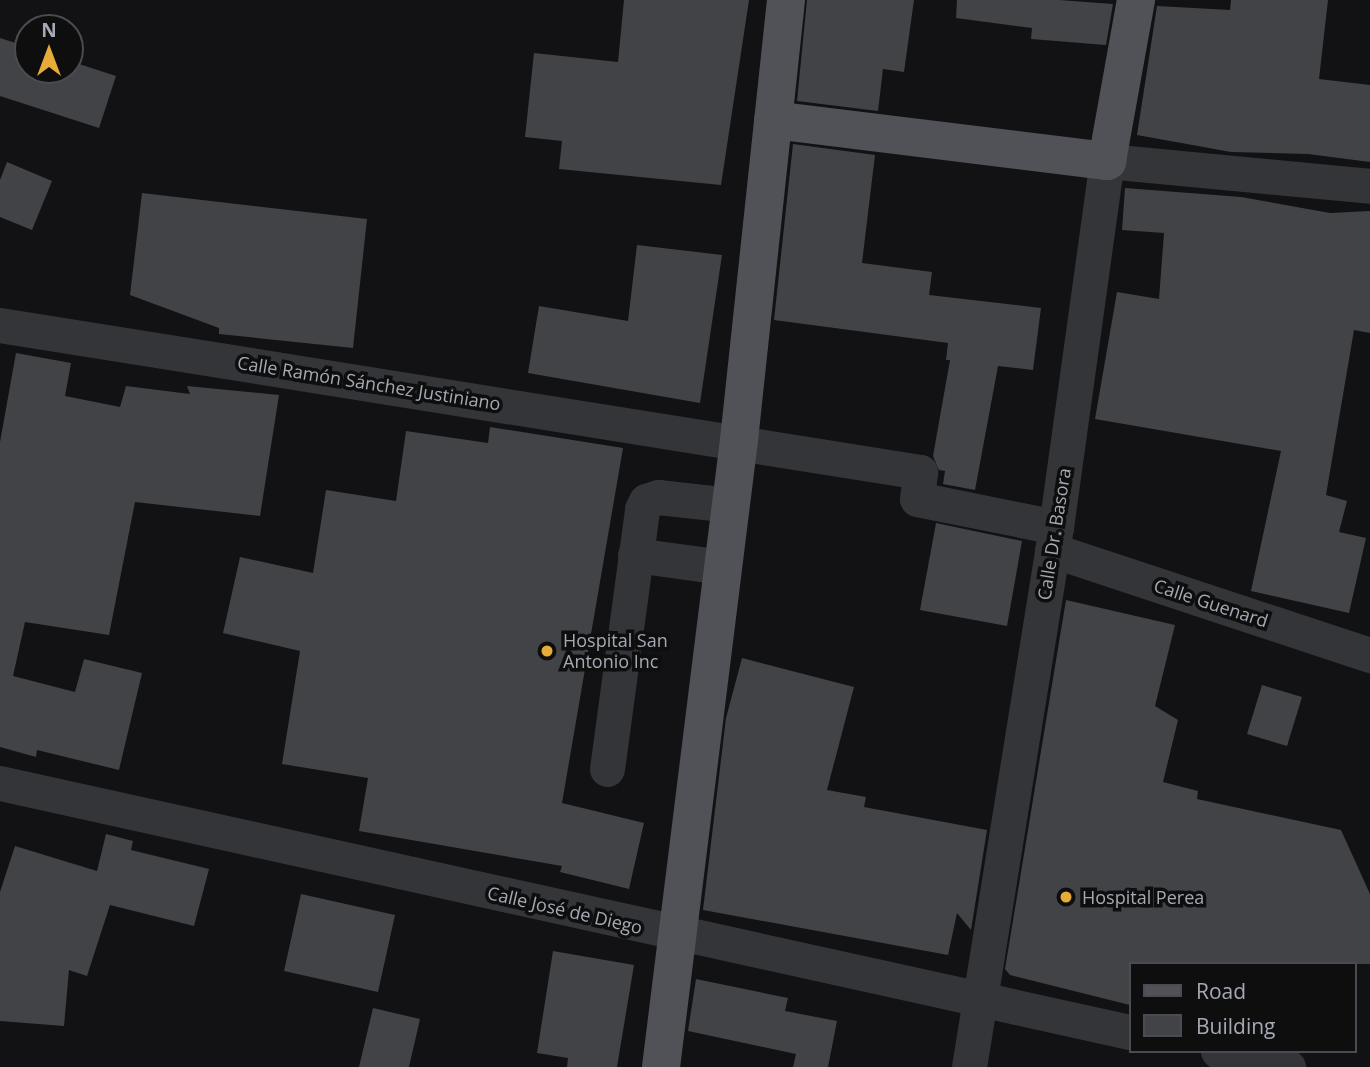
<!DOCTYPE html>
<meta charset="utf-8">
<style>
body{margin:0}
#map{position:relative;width:1370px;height:1067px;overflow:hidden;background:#121214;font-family:"Open Sans",sans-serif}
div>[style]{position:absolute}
.building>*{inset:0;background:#424347}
.minor>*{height:35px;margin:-17.5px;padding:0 17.5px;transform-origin:17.5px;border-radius:17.5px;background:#343539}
.major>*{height:38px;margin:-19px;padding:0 19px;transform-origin:19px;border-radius:19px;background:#505258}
.dots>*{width:19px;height:19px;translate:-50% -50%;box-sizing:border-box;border:4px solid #0e0e0f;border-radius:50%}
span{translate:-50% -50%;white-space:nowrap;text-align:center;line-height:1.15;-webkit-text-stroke:7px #0e0e0f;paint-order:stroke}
.street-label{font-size:18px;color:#a5a9b4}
.poi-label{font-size:18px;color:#a5a9b4}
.left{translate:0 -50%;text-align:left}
.legend{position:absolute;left:1129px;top:962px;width:228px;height:91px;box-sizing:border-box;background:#0e0e0f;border:2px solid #4a4c51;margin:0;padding:9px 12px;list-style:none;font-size:21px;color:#a5a9b4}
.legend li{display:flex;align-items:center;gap:14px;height:35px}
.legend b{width:35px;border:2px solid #4a4c51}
.north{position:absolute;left:14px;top:14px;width:70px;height:70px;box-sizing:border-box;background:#0e0e0f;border:2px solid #4a4c51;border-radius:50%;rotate:0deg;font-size:19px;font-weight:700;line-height:28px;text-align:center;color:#a5a9b4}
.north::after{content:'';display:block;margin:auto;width:24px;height:32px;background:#e6ab38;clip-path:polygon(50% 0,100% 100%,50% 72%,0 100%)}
</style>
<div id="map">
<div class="building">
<div style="clip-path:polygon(624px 0,749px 0,721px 185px,559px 169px,562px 141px,525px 137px,534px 53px,618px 62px)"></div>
<div style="clip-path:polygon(807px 0,914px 0,904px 72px,883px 69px,878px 111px,797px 101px)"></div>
<div style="clip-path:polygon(957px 0,1059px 0,1113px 4px,1106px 45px,1031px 39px,1032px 28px,956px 18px)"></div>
<div style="clip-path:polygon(1231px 0,1328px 0,1319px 79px,1370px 85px,1370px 162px,1308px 154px,1231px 152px,1137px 135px,1157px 6px,1230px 10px)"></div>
<div style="clip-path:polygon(0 38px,28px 47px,28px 70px,70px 70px,70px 61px,116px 76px,99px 128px,0 96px)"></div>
<div style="clip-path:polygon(793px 144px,875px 155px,862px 263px,932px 272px,929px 295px,1041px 308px,1033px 370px,998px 366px,975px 490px,943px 484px,945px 471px,939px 470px,933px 456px,950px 360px,946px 360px,948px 343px,774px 320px)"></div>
<div style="clip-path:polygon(7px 162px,52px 181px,32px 230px,0 217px,0 180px)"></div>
<div style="clip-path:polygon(1125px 188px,1241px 197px,1330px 213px,1370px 211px,1370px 333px,1354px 330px,1326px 495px,1347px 501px,1339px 532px,1366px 538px,1349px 613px,1251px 591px,1281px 451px,1095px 419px,1117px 292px,1159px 299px,1164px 233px,1122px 230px)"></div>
<div style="clip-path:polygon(142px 193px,367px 219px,353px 348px,219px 334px,219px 328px,130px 295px)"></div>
<div style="clip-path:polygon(637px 245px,722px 255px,700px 403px,528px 373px,539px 306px,628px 321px)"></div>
<div style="clip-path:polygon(16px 353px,71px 363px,65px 396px,120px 407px,126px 386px,190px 394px,187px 386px,279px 395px,260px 516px,135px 502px,109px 635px,25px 622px,13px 676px,75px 692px,84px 659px,142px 673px,119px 770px,37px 750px,36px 757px,0 747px,0 442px)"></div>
<div style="clip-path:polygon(490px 427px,623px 448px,562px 803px,644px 823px,629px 889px,560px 872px,562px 866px,359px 831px,368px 778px,282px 764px,300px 651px,223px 633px,240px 557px,313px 573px,326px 490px,396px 501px,406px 431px,488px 443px)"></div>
<div style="clip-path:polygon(936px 523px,1022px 541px,1007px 626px,920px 610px)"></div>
<div style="clip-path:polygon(1066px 600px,1175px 625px,1155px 706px,1178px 720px,1163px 782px,1198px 791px,1197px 799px,1341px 830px,1370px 894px,1370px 964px,1130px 964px,1130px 1005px,1010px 975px,1005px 969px)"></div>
<div style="clip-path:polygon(742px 658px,854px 687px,827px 790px,866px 797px,864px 807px,987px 830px,971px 930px,957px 913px,948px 955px,703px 910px,726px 718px)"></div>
<div style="clip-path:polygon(1262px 685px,1302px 697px,1287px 746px,1247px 734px)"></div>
<div style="clip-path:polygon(106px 834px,133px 841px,131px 850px,209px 869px,194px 926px,110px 905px,87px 976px,69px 970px,64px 1026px,0 1021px,0 892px,15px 846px,97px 871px)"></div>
<div style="clip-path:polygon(301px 894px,395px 915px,378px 992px,284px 971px)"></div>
<div style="clip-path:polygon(553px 951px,634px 965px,617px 1067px,567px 1067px,568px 1058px,537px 1053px)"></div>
<div style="clip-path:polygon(696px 979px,788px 998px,785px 1011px,837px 1021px,828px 1067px,793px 1067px,796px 1054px,688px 1031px)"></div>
<div style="clip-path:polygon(373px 1008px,420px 1019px,409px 1067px,359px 1067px)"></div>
</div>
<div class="minor">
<div style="left:0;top:325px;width:932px;rotate:9.08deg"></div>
<div style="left:920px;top:472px;width:27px;rotate:96deg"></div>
<div style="left:917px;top:499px;width:142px;rotate:11.4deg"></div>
<div style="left:1052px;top:550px;width:335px;rotate:18.3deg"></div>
<div style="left:635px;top:555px;width:89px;rotate:7.8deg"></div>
<div style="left:607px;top:769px;width:262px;rotate:-82.3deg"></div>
<div style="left:642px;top:509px;width:9px;rotate:-63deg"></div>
<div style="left:646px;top:501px;width:13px;rotate:-18deg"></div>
<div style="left:658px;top:497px;width:72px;rotate:6.3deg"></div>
<div style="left:0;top:783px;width:1157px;rotate:12.43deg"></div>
<div style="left:1218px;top:1051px;width:72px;rotate:12.9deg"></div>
<div style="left:969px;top:1067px;width:547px;rotate:-80.85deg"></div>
<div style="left:1056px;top:527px;width:370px;rotate:-82.1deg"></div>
<div style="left:1107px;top:161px;width:264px;rotate:5.4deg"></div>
</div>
<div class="major">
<div style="left:773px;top:120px;width:337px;rotate:7deg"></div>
<div style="left:1107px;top:161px;width:164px;rotate:-79.8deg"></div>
<div style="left:661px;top:1067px;width:632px;rotate:-82.91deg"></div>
<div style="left:739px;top:440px;width:443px;rotate:-83.9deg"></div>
</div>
<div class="dots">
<div style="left:547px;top:651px;background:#e6ab38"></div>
<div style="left:1066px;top:897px;background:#e6ab38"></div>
</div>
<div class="street-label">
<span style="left:369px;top:383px;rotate:9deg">Calle Ramón Sánchez Justiniano</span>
<span style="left:1054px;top:534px;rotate:-81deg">Calle Dr. Basora</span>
<span style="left:1211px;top:603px;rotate:18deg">Calle Guenard</span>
<span style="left:565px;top:910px;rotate:13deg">Calle José de Diego</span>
</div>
<div class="poi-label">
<span class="left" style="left:563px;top:651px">Hospital San<br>Antonio Inc</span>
<span class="left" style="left:1082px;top:897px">Hospital Perea</span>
</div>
<ul class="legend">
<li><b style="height:9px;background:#505258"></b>Road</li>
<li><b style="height:19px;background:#424347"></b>Building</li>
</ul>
<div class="north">N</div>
</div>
